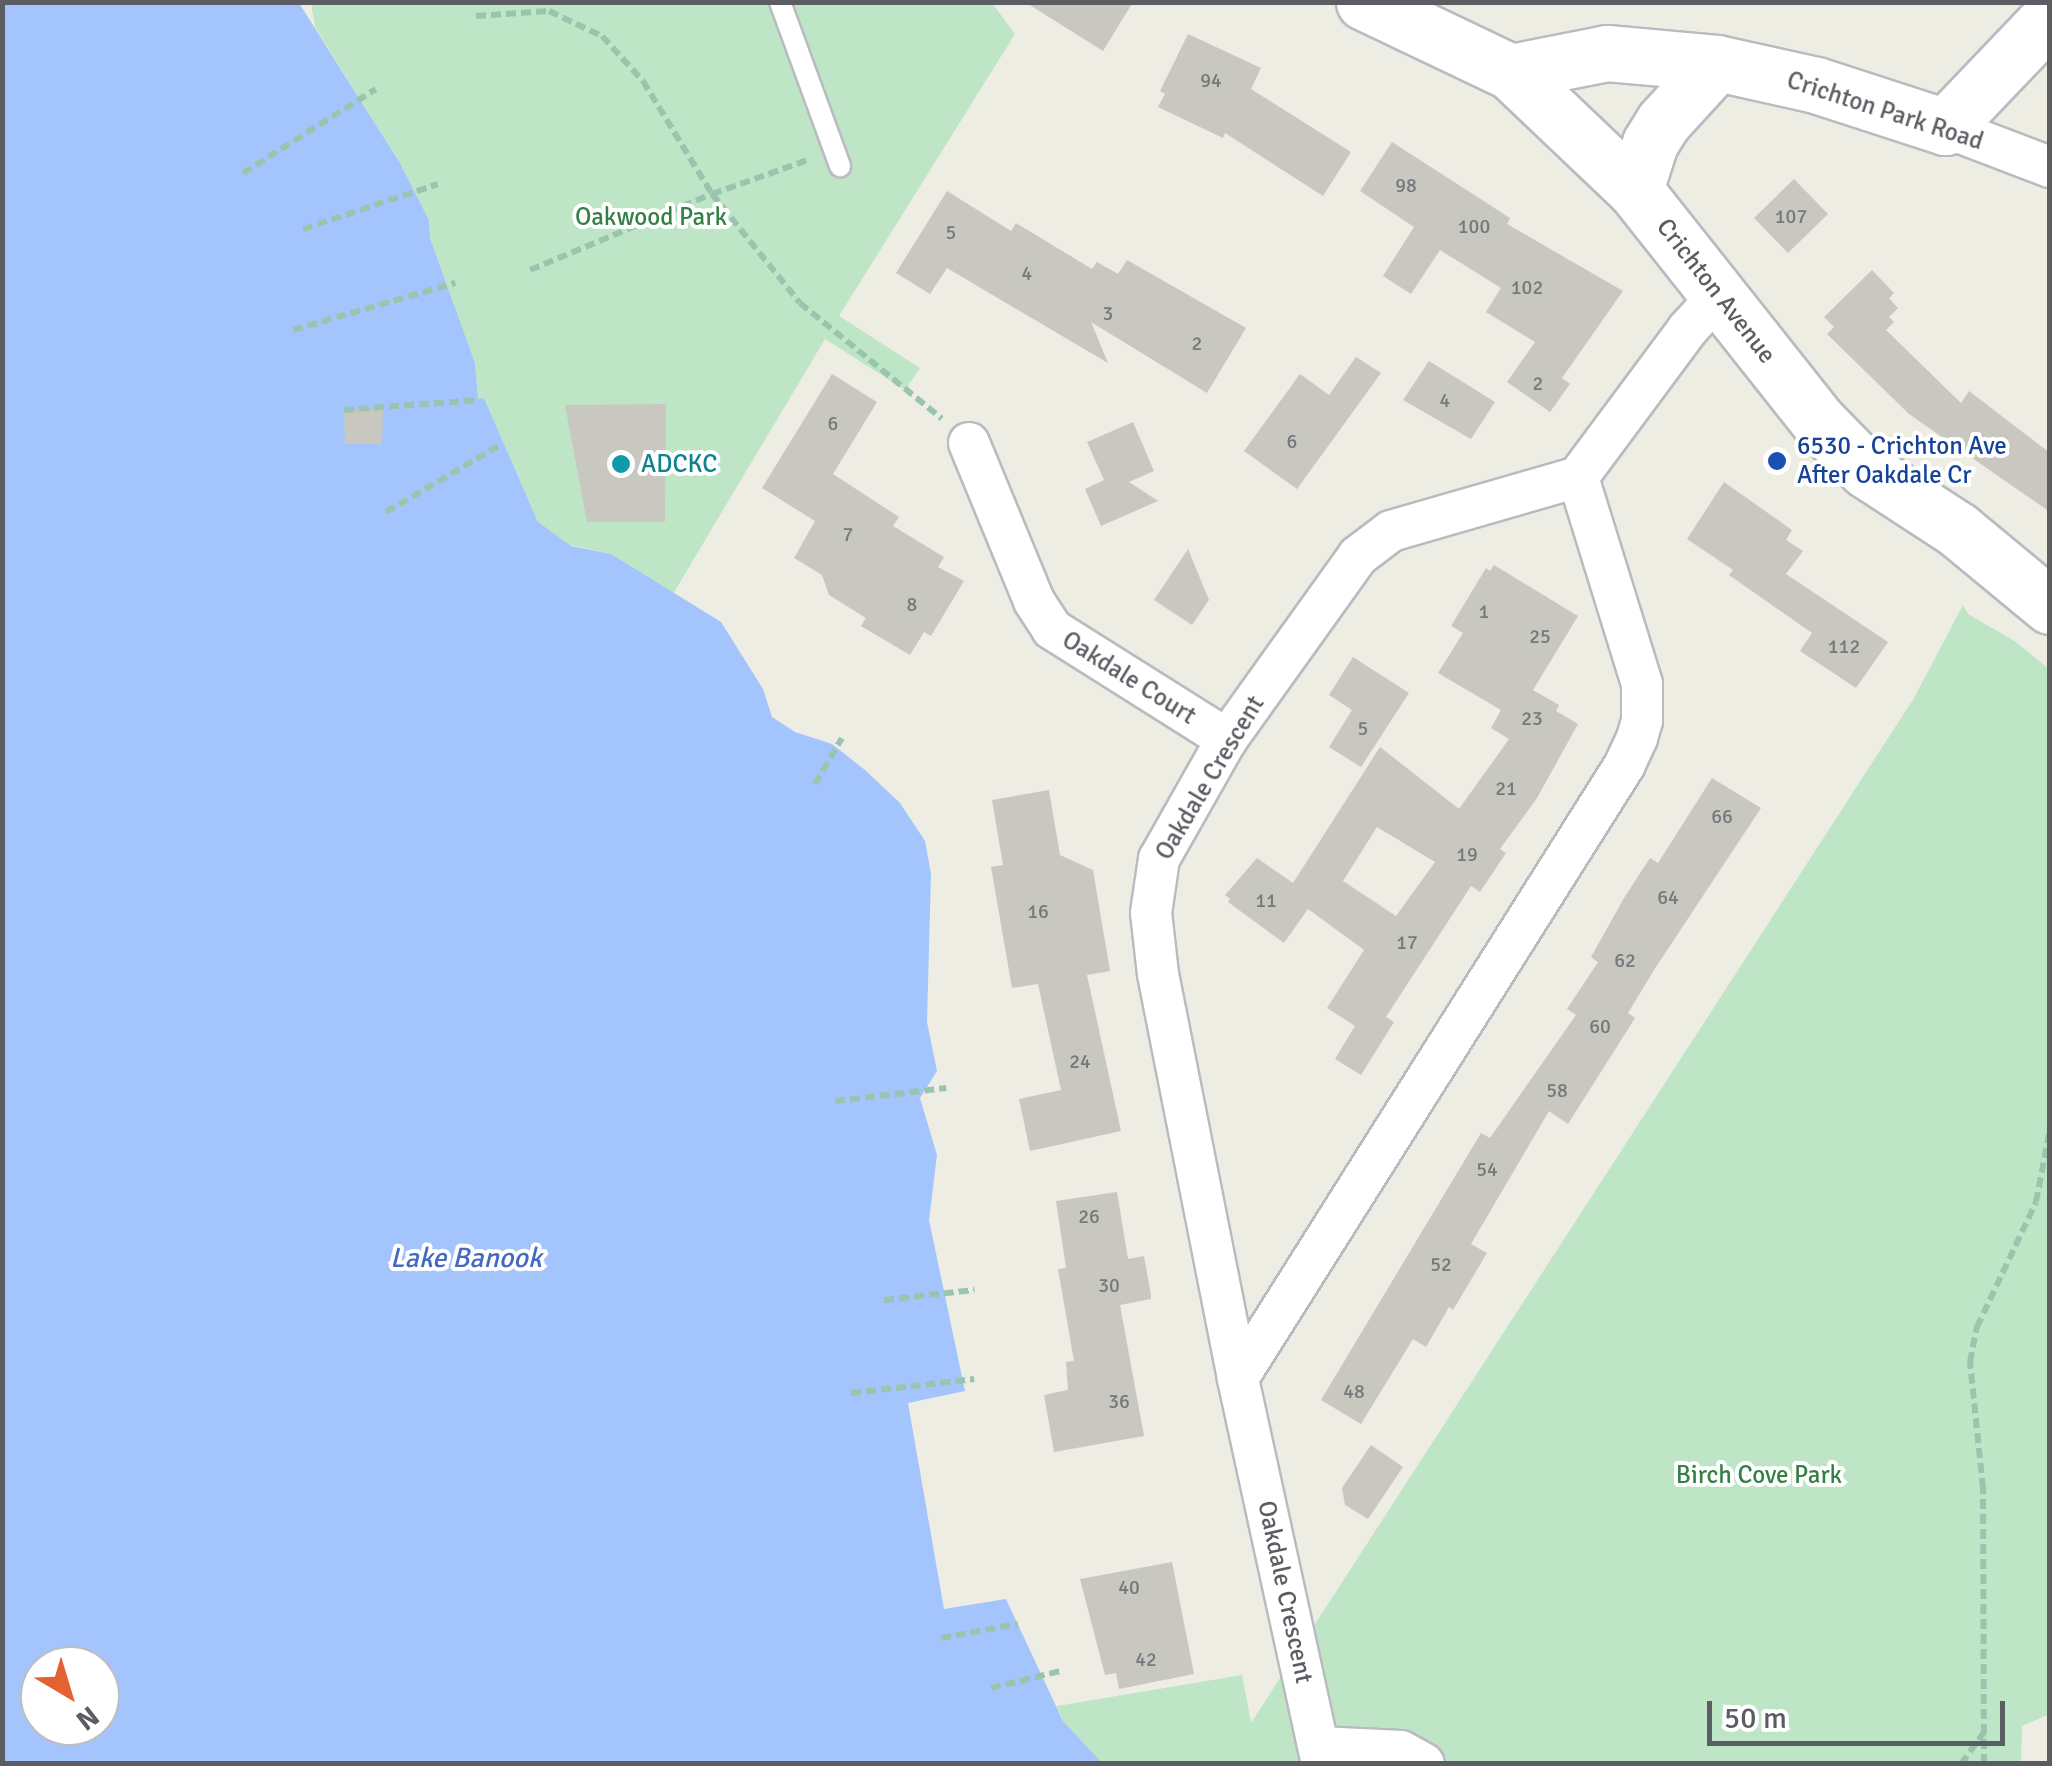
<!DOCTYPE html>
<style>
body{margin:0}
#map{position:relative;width:2052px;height:1766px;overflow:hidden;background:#edede3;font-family:Signika,sans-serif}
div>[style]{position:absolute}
.green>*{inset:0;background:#bfe5c7}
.water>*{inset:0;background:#a3c4fd}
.building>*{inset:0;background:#c8c7c0}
.path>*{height:6px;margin-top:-3px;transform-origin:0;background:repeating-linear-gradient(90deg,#99c5ae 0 10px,transparent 0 15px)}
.roads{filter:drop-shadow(2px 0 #babbc1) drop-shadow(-2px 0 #babbc1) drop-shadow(0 2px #babbc1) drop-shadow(0 -2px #babbc1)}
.lane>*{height:20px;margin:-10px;padding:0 10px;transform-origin:10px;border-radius:10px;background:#fff}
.street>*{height:40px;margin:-20px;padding:0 20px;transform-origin:20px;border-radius:20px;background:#fff}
.secondary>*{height:55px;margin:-27.5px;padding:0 27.5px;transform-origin:27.5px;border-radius:27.5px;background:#fff}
.dots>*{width:28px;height:28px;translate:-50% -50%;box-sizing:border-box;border:5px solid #fff;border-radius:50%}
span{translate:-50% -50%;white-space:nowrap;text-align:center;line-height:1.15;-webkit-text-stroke:8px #fff;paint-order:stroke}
.number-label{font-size:20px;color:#76787a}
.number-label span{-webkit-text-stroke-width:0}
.street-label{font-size:25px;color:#5b5d63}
.park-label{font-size:25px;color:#358047}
.transit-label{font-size:25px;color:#164399}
.left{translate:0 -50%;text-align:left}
.culture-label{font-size:25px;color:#0d838f}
.water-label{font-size:28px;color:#466ac0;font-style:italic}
.frame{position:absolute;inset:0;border:5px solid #5b5d63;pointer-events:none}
.north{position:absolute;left:20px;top:1646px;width:100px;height:100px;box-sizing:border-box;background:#fff;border:2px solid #bdbec1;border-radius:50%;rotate:142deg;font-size:28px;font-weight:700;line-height:40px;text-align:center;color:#5b5d63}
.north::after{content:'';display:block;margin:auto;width:35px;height:45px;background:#e56131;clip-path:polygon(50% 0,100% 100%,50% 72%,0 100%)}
.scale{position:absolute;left:1707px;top:1701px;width:298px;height:45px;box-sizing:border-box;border:5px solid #5b5d63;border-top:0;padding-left:12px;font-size:30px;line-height:35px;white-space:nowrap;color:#5b5d63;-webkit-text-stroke:8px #fff;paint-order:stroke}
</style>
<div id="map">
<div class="green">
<div style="clip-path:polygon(311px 3px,992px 3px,1015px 34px,839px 316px,920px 368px,905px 390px,825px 339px,673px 594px,611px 554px,566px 544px,538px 522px,484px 398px,478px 400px,475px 363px,430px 238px,429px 220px,400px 163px,315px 27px)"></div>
<div style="clip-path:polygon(1963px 605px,1968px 614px,2016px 642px,2049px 669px,2050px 1714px,2022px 1726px,2021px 1763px,1102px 1763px,1094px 1758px,1063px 1721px,1057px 1706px,1242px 1675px,1251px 1723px,1914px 698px)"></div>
</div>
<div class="water">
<div style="clip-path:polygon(evenodd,3px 3px,299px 3px,400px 163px,429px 220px,430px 238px,475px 363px,478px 399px,484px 398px,538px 522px,571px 546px,611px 554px,721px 622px,763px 689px,772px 717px,795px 732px,832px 744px,865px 770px,900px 803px,925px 841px,931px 874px,927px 1022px,937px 1071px,920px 1098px,937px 1155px,929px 1220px,965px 1391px,908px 1403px,944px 1609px,1006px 1599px,1063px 1721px,1102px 1763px,3px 1764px,3px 3px,40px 1666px,100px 1666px,100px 1726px,40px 1726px,40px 1666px)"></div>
</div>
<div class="building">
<div style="clip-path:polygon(1025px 2px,1133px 2px,1103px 51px)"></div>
<div style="clip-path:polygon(1188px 34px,1261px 68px,1251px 89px,1351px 152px,1323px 196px,1225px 133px,1223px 138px,1158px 107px,1165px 94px,1160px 91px)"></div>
<div style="clip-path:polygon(1392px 142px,1510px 218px,1507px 224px,1623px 291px,1562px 378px,1570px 384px,1550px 412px,1507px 382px,1535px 342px,1486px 312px,1501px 288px,1440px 250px,1411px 294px,1383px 276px,1414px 227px,1360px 191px)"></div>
<div style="clip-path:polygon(1794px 179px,1828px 214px,1788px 253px,1754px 218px)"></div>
<div style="clip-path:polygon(947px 191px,1011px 231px,1016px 223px,1092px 269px,1097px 262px,1118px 274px,1127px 260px,1246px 328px,1207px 393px,1091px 322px,1108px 363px,947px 268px,930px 294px,896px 273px)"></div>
<div style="clip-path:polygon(1872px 270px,1894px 293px,1889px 298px,1898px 308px,1889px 317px,1894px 322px,1886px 330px,1961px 403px,1969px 391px,2050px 453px,2050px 512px,1909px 414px,1827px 334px,1834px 327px,1824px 317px)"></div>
<div style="clip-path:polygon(1356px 357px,1381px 373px,1297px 489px,1244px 451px,1300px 374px,1329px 395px)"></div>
<div style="clip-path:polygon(1429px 361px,1495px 402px,1471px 439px,1403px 400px)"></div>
<div style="clip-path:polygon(832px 374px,877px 402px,833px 474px,899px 517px,893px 526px,944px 557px,938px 567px,964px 581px,931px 636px,924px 632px,910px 655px,861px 626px,866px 618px,829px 595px,822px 575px,794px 558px,815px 521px,762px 488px)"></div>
<div style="clip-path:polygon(666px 404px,665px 522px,587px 522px,565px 405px)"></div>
<div style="clip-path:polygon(344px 410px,383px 410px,382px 444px,345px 444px)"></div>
<div style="clip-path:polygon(1133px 422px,1154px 471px,1129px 482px,1158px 501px,1101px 526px,1085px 489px,1104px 480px,1087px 442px)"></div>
<div style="clip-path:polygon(1724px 482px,1792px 530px,1786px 540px,1803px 551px,1786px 574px,1888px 642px,1856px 688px,1800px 651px,1812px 633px,1729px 575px,1733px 570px,1687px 539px)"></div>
<div style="clip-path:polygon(1188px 549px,1209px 600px,1192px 625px,1154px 600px)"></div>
<div style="clip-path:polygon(evenodd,1494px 565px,1578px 616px,1533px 690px,1559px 705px,1556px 711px,1578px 724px,1537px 798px,1500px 849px,1506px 853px,1480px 892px,1471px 886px,1386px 1017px,1394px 1022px,1361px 1075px,1335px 1059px,1355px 1026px,1327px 1008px,1364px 950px,1308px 909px,1284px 943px,1228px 902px,1230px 899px,1225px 895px,1257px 858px,1293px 883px,1380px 747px,1459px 809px,1509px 739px,1491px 728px,1501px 710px,1438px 673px,1463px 633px,1451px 626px,1486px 568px,1490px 571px,1494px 565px,1377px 827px,1435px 862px,1396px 916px,1343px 881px,1377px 827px)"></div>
<div style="clip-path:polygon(1353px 657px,1409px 693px,1361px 767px,1329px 747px,1352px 710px,1329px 695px)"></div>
<div style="clip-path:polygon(1712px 778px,1761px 808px,1654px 970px,1628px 1013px,1635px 1018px,1568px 1124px,1549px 1111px,1471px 1244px,1487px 1253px,1453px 1310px,1449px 1307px,1426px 1347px,1413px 1339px,1361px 1424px,1321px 1400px,1481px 1133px,1490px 1138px,1576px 1015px,1567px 1009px,1598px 962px,1591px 957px,1624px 898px,1650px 858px,1658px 863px)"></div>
<div style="clip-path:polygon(1049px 790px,1060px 855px,1093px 870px,1110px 971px,1087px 975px,1121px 1131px,1030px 1151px,1019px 1099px,1061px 1090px,1038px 984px,1012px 988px,991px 867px,1003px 865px,992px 800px)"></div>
<div style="clip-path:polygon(1117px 1192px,1128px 1259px,1144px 1256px,1151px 1295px,1151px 1299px,1120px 1305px,1144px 1436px,1054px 1452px,1044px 1395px,1068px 1390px,1066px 1362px,1074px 1361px,1058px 1269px,1066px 1268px,1056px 1201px)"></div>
<div style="clip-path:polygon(1371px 1445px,1403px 1467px,1368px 1519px,1345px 1505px,1342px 1488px)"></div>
<div style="clip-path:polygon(1172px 1562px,1194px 1674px,1119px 1689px,1116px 1673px,1105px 1675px,1080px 1579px)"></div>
</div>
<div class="path">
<div style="left:476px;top:16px;width:73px;rotate:-3.9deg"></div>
<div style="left:549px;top:11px;width:59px;rotate:25.3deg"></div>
<div style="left:602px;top:36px;width:61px;rotate:47.7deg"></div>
<div style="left:643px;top:81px;width:132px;rotate:58.6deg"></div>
<div style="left:712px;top:194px;width:140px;rotate:51.1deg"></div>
<div style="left:800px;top:303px;width:183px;rotate:39.2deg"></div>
<div style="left:243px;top:173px;width:157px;rotate:-32.3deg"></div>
<div style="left:303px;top:229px;width:142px;rotate:-18.4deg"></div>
<div style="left:530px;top:270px;width:197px;rotate:-22.7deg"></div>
<div style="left:712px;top:194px;width:102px;rotate:-19.5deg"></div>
<div style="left:293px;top:330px;width:169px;rotate:-16.2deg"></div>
<div style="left:344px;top:410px;width:134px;rotate:-4.3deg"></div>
<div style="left:386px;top:512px;width:134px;rotate:-30.4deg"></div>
<div style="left:815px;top:784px;width:53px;rotate:-59.6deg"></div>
<div style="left:835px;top:1101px;width:112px;rotate:-6.7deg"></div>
<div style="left:884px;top:1300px;width:91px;rotate:-6.3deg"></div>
<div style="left:851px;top:1393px;width:124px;rotate:-6.5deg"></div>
<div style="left:941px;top:1638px;width:78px;rotate:-10.3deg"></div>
<div style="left:991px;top:1688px;width:72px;rotate:-13.7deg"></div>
<div style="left:1961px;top:1764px;width:39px;rotate:-54deg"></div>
<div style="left:1984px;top:1764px;width:276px;rotate:-90.2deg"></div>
<div style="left:1983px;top:1488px;width:127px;rotate:-95.9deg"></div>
<div style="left:1970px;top:1362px;width:36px;rotate:-79deg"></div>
<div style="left:1977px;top:1327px;width:138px;rotate:-64.7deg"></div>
<div style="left:2036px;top:1202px;width:74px;rotate:-79.1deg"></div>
</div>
<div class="roads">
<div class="lane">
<div style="left:780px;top:2px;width:175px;rotate:69.9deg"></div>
</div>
<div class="street">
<div style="left:1945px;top:127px;width:112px;rotate:20.9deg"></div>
<div style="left:969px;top:443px;width:171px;rotate:67.6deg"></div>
<div style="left:1034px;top:601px;width:33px;rotate:57deg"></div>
<div style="left:1052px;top:629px;width:207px;rotate:32.2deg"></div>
<div style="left:1238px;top:1378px;width:724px;rotate:-57.76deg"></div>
<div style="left:1624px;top:766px;width:31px;rotate:-65deg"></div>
<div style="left:1637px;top:738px;width:18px;rotate:-74deg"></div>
<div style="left:1642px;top:721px;width:37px;rotate:-90deg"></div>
<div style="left:1642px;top:684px;width:217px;rotate:-107.2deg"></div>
<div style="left:1319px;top:1747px;width:82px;rotate:2.8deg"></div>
<div style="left:1401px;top:1751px;width:26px;rotate:29deg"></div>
<div style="left:1322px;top:1764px;width:395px;rotate:-102.3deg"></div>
<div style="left:1238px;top:1378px;width:412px;rotate:-101.2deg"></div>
<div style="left:1158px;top:974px;width:61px;rotate:-96.5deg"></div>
<div style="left:1151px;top:913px;width:55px;rotate:-81.6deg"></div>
<div style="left:1159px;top:859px;width:138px;rotate:-60.5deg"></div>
<div style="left:1227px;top:739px;width:225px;rotate:-54.4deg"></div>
<div style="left:1358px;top:556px;width:41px;rotate:-37.1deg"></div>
<div style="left:1391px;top:531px;width:195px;rotate:-16.1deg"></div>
<div style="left:1578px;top:477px;width:183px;rotate:-53.4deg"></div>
<div style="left:1687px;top:330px;width:47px;rotate:-47.6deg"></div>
</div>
<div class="secondary">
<div style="left:1364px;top:2px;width:163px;rotate:25.5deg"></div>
<div style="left:1511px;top:72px;width:171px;rotate:43.6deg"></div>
<div style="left:1635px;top:190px;width:296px;rotate:51.6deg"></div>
<div style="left:1819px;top:422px;width:67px;rotate:45.6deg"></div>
<div style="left:1866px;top:470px;width:110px;rotate:33.1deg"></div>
<div style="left:1958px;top:530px;width:119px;rotate:39.6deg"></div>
<div style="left:1511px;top:72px;width:98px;rotate:-11.2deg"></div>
<div style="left:1607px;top:53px;width:110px;rotate:5.2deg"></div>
<div style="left:1717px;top:63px;width:101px;rotate:12.5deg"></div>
<div style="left:1816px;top:85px;width:136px;rotate:18deg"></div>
<div style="left:1945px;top:127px;width:152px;rotate:-46.3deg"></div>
<div style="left:1635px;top:190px;width:49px;rotate:-72.3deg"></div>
<div style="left:1650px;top:143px;width:25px;rotate:-58deg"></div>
<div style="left:1663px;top:122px;width:80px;rotate:-47.5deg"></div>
</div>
</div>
<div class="dots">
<div style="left:1777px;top:461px;background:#1a4fb4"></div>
<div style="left:621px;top:464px;background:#0f9aa8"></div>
</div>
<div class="number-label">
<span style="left:1211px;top:80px">94</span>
<span style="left:1406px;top:185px">98</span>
<span style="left:1791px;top:216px">107</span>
<span style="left:1474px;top:226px">100</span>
<span style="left:951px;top:232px">5</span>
<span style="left:1027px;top:273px">4</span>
<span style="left:1527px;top:287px">102</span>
<span style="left:1108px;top:313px">3</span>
<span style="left:1197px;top:343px">2</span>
<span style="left:1538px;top:383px">2</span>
<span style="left:1445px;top:400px">4</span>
<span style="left:833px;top:423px">6</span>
<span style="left:1292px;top:441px">6</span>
<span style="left:848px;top:534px">7</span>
<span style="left:912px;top:604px">8</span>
<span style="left:1484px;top:611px">1</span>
<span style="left:1540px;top:636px">25</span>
<span style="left:1844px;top:646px">112</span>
<span style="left:1532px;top:718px">23</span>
<span style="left:1363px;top:728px">5</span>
<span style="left:1506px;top:788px">21</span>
<span style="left:1722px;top:816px">66</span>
<span style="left:1467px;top:854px">19</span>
<span style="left:1668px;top:897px">64</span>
<span style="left:1266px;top:900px">11</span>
<span style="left:1038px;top:911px">16</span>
<span style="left:1407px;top:942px">17</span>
<span style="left:1625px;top:960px">62</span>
<span style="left:1600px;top:1026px">60</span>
<span style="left:1080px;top:1061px">24</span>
<span style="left:1557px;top:1090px">58</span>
<span style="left:1487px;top:1169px">54</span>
<span style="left:1089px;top:1216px">26</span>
<span style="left:1441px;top:1264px">52</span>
<span style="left:1109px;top:1285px">30</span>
<span style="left:1354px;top:1391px">48</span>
<span style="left:1119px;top:1401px">36</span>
<span style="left:1129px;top:1587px">40</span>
<span style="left:1146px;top:1659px">42</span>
</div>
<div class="street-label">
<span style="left:1885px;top:111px;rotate:18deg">Crichton Park Road</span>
<span style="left:1716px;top:291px;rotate:52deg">Crichton Avenue</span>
<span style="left:1129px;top:678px;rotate:32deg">Oakdale Court</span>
<span style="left:1210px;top:778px;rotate:-59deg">Oakdale Crescent</span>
<span style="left:1285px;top:1592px;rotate:78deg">Oakdale Crescent</span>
</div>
<div class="park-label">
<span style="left:651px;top:217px">Oakwood Park</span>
<span style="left:1759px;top:1475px">Birch Cove Park</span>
</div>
<div class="transit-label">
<span class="left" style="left:1797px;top:461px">6530 - Crichton Ave<br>After Oakdale Cr</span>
</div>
<div class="culture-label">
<span class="left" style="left:641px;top:464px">ADCKC</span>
</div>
<div class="water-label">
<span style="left:466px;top:1258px">Lake Banook</span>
</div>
<div class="frame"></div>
<div class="north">N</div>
<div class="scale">50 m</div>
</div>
